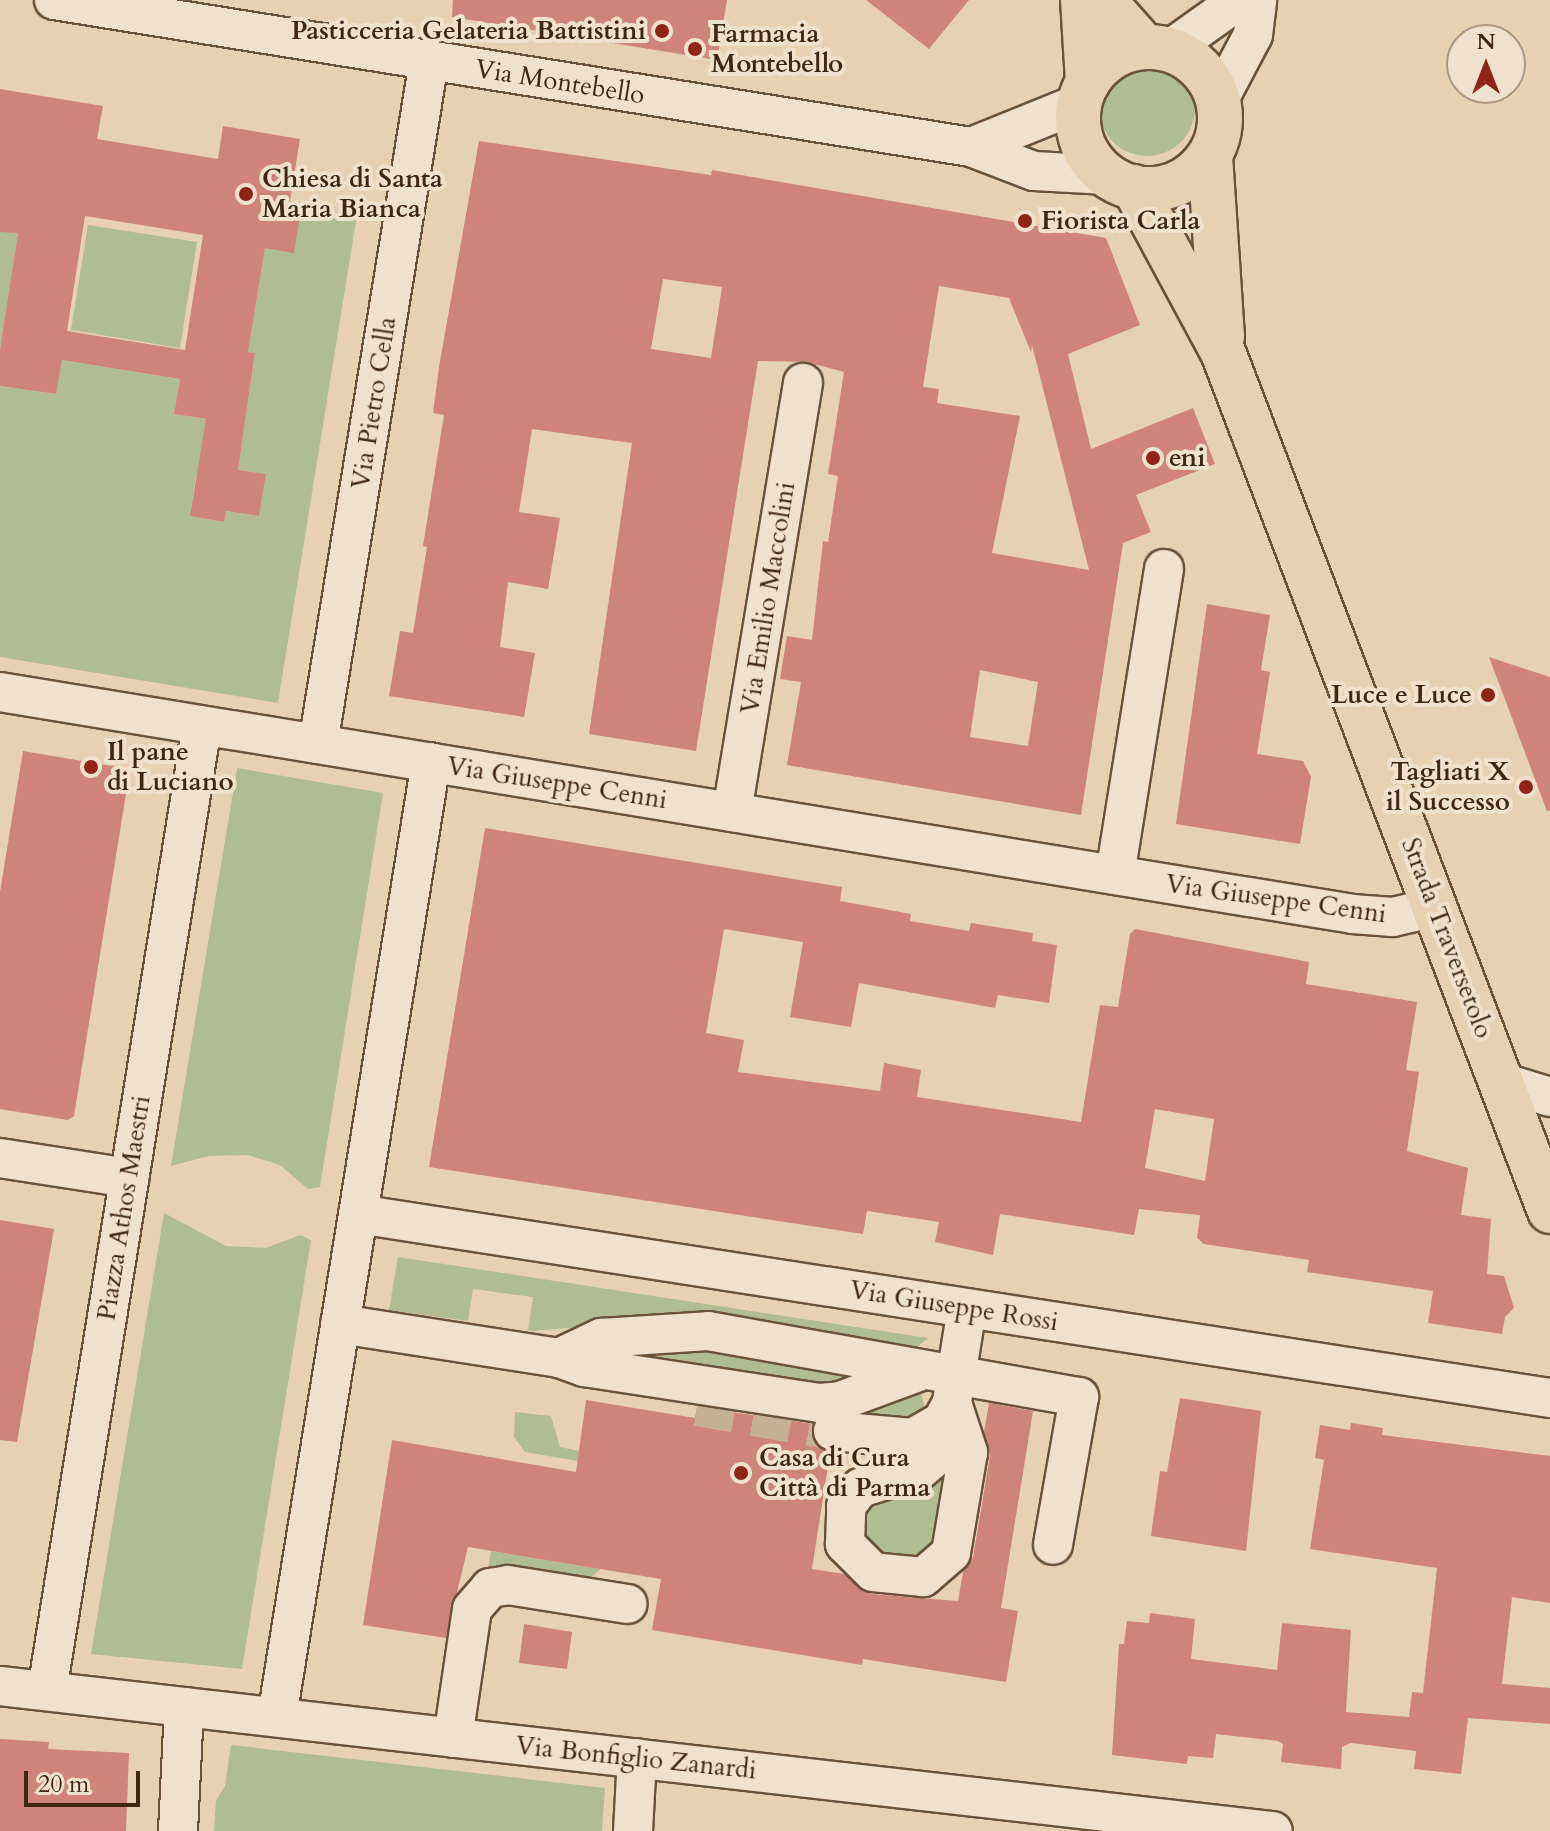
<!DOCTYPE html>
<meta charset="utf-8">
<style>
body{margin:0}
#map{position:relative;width:1550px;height:1831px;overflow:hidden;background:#e6d2b1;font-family:Cardo,serif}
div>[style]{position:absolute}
.green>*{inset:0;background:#afbd91}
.round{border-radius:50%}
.building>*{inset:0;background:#cf8479}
.minor-tunnel>*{height:38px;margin-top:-19px;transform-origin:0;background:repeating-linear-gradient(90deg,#c5b091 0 38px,transparent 0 57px)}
.roads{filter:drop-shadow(2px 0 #695239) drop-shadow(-2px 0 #695239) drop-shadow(0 2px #695239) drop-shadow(0 -2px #695239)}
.minor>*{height:38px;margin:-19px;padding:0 19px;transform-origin:19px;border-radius:19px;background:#efe2cc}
.major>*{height:44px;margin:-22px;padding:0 22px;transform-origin:22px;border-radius:22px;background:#e6d2b1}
.major>.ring{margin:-22px;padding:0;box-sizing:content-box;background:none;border:44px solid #e6d2b1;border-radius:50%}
.dots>*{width:22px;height:22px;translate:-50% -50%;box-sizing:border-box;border:4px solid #efe2cc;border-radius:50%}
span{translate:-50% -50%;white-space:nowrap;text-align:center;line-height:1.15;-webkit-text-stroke:8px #efe2cc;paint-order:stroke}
.poi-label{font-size:26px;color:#3f2811;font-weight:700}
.right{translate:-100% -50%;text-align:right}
.left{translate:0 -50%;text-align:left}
.street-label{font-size:26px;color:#3f2811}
.north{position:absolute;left:1446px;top:24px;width:80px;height:80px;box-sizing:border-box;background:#efe2cc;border:2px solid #a99881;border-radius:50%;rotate:0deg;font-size:22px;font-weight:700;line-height:32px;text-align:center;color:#3f2811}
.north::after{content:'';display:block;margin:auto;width:28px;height:36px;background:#8f2418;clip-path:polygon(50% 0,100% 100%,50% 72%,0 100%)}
.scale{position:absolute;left:24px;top:1771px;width:116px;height:36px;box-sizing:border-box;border:4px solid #3f2811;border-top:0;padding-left:10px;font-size:24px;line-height:28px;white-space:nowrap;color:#3f2811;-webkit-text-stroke:6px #efe2cc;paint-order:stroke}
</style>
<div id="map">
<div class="green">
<div class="round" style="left:1099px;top:60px;width:96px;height:96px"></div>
<div style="clip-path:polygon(23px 201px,0 349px,0 209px)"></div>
<div style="clip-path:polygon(301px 207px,357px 215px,278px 703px,0 657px,0 386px,55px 394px,62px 360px,180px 379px,174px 414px,223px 422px,213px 479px,196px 476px,190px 516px,224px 522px,226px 511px,259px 516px,266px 474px,238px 470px,255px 354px,248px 352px,265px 248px)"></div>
<div style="clip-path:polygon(88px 225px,197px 242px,180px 348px,71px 330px)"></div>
<div style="clip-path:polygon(237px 768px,383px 793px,320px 1187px,308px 1189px,280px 1165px,248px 1155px,209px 1156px,171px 1166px)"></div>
<div style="clip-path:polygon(164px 1213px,226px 1246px,266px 1248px,300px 1235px,311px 1240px,242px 1669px,91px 1654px)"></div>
<div style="clip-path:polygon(398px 1257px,928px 1338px,916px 1348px,735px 1320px,658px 1320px,534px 1331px,528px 1330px,533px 1297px,473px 1289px,468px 1321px,389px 1310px)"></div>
<div style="clip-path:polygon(678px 1342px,883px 1369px,851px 1389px,585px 1352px)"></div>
<div style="clip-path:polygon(919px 1386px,925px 1409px,917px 1421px,819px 1412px)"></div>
<div style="clip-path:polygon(515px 1412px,551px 1416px,560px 1447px,619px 1459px,618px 1468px,525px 1452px,514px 1437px)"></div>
<div style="clip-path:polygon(949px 1465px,932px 1555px,889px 1564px,851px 1534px,853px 1510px)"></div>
<div style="clip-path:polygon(491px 1551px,601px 1569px,581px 1585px,488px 1569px)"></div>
<div style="clip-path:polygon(231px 1745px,605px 1788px,602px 1831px,214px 1831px,216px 1801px,225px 1786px)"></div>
</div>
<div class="building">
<div style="clip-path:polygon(453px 0,727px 0,717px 60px,452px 17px)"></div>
<div style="clip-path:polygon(866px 0,969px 0,929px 49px)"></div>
<div style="clip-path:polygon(evenodd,0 89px,103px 106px,97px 139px,218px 159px,223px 126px,300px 139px,290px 201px,302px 203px,294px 253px,265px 248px,248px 352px,255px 353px,238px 470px,266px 474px,259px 516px,226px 511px,224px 522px,190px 516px,206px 419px,174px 414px,180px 379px,62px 360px,56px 394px,0 386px,0 349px,18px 233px,0 232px,0 89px,85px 216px,203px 235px,185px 350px,67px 331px,85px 216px)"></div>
<div style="clip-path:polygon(evenodd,479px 141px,711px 175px,712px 170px,1106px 238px,1140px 325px,1068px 354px,1091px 449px,1193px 408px,1215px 464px,1136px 495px,1151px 532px,1123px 543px,1081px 815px,787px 765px,801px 682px,780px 679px,787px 636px,812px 640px,823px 541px,828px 542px,838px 476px,828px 474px,844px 372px,807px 362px,758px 361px,696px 751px,589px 734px,632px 443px,532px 429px,519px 512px,560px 518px,548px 589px,508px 582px,500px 647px,535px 653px,524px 717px,389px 696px,400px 631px,413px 633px,427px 547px,423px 546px,444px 415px,433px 413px,439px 367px,479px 141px,663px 279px,722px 287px,711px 358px,651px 349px,663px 279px,479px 141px,939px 286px,1009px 298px,1031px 352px,1032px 345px,1089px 570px,992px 553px,1020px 416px,937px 403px,939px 389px,923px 387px,939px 286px,479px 141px,980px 670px,1038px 682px,1028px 746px,970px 737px,980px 670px)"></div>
<div style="clip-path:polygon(1207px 604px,1270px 615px,1261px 670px,1270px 672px,1257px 754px,1303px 761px,1311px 777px,1300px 844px,1176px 824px)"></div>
<div style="clip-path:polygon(1489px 657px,1550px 677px,1550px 811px,1547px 811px)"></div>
<div style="clip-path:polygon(23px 751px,130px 769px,74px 1116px,68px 1120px,0 1109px,0 892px)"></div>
<div style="clip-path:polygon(evenodd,485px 828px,842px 887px,840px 901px,911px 914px,910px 921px,969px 931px,971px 923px,1033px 933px,1032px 941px,1057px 945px,1049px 1003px,998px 995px,995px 1008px,859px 983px,851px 1027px,790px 1017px,803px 942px,724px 929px,706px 1033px,744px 1040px,738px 1072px,880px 1091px,884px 1063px,921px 1070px,917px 1097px,1081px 1122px,1100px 1005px,1118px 1007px,1130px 934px,1135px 929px,1309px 962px,1306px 984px,1417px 1002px,1406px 1070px,1419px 1072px,1407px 1151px,1468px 1168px,1461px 1215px,1491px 1219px,1487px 1274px,1504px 1276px,1514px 1308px,1505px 1317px,1502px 1334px,1428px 1323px,1433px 1291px,1307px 1272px,1309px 1260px,1204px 1244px,1197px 1238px,1200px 1215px,1139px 1209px,1134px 1235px,1000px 1214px,993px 1255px,935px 1242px,939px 1222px,867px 1211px,863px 1234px,429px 1167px,485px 828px,1155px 1109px,1214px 1119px,1205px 1181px,1145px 1168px,1155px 1109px)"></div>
<div style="clip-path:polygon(0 1220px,54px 1229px,17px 1442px,0 1440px)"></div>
<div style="clip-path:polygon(1180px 1398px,1261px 1411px,1246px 1551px,1151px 1536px,1160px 1471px,1167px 1472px)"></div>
<div style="clip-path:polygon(586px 1400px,695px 1418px,697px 1407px,813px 1424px,813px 1441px,830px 1453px,812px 1569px,844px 1574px,871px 1594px,958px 1601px,963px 1572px,973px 1557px,990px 1456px,984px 1432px,989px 1403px,1033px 1411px,1001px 1608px,1018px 1611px,1006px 1682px,863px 1659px,862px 1665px,652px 1630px,661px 1579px,468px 1547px,446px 1638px,363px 1625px,392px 1440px,576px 1472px)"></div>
<div style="clip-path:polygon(1351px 1423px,1383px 1428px,1382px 1435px,1550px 1456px,1550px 1603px,1512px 1597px,1502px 1684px,1550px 1688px,1550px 1724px,1468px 1718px,1461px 1774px,1414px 1769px,1416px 1751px,1351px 1743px,1342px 1747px,1341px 1769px,1281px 1762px,1283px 1744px,1278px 1741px,1216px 1734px,1213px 1758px,1188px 1756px,1187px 1764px,1112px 1755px,1119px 1644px,1124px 1644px,1127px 1621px,1149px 1623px,1150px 1613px,1195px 1619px,1191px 1659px,1277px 1670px,1282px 1623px,1351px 1630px,1346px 1712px,1409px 1717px,1412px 1692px,1423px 1693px,1437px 1568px,1310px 1549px,1324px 1460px,1315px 1458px,1320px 1425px,1350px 1430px)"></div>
<div style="clip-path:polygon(524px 1624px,572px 1632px,567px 1669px,519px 1663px)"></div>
<div style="clip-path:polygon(0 1739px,49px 1742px,48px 1749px,129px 1753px,126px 1831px,0 1831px)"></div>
</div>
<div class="minor-tunnel">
<div style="left:697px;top:1407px;width:138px;rotate:10deg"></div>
</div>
<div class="roads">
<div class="minor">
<div style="left:54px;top:0;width:929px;rotate:9.11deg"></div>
<div style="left:971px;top:147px;width:67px;rotate:20.9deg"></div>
<div style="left:1034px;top:171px;width:73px;rotate:3.1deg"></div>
<div style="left:1169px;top:50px;width:86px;rotate:-35.5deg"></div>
<div style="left:1218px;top:101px;width:75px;rotate:-62.1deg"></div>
<div style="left:1253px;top:35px;width:35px;rotate:-83deg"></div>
<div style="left:971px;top:147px;width:118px;rotate:-22deg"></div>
<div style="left:0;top:692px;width:1370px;rotate:9.32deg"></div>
<div style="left:1352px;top:914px;width:41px;rotate:4.2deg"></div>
<div style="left:1393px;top:917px;width:44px;rotate:-13.1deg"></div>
<div style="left:318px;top:744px;width:692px;rotate:-80.77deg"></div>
<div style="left:732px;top:812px;width:435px;rotate:-80.6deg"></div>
<div style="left:1115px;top:875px;width:310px;rotate:-80.9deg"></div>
<div style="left:1501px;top:1082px;width:51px;rotate:17deg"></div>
<div style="left:0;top:1158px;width:131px;rotate:8.8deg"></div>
<div style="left:358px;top:1214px;width:1206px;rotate:8.78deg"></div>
<div style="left:340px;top:1324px;width:222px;rotate:8.8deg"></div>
<div style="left:559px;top:1358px;width:47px;rotate:-25.5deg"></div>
<div style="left:601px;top:1338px;width:107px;rotate:-3.7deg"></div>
<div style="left:708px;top:1331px;width:377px;rotate:10.1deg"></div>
<div style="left:1079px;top:1397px;width:150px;rotate:100deg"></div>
<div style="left:559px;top:1358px;width:27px;rotate:20deg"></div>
<div style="left:584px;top:1367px;width:238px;rotate:8.7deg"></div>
<div style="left:819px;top:1403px;width:21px;rotate:-5deg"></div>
<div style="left:840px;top:1401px;width:83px;rotate:-20.4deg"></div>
<div style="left:952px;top:1403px;width:52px;rotate:71.9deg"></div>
<div style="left:968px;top:1452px;width:102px;rotate:99.6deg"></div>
<div style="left:951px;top:1553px;width:37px;rotate:139deg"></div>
<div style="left:923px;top:1577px;width:50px;rotate:-174.3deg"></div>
<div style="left:873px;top:1572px;width:40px;rotate:-135deg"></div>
<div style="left:845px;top:1544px;width:38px;rotate:-88deg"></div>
<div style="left:846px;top:1506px;width:23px;rotate:-52deg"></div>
<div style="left:860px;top:1488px;width:64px;rotate:-17.3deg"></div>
<div style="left:921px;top:1469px;width:33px;rotate:-40deg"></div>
<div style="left:946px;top:1448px;width:13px;rotate:-67deg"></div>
<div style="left:951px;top:1436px;width:28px;rotate:-90deg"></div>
<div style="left:951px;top:1408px;width:101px;rotate:-80.9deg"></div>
<div style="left:833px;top:1431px;width:80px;rotate:5deg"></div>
<div style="left:913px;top:1438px;width:34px;rotate:-30deg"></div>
<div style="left:942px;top:1421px;width:21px;rotate:-61deg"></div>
<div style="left:0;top:1686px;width:1281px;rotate:6.5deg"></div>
<div style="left:47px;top:1691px;width:978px;rotate:-80.88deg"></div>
<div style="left:277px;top:1717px;width:967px;rotate:-80.84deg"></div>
<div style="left:453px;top:1738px;width:130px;rotate:-81.6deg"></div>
<div style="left:472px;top:1609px;width:28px;rotate:-49deg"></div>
<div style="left:490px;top:1588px;width:18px;rotate:-9deg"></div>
<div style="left:508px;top:1585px;width:121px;rotate:9deg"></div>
<div style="left:178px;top:1831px;width:124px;rotate:-87.2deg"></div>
<div style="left:633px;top:1831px;width:73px;rotate:-86.9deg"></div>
</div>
<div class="major">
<div style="left:1083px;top:0;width:82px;rotate:86.5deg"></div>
<div style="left:1103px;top:0;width:62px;rotate:48.3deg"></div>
<div class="ring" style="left:1078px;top:47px;width:98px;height:98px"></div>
<div style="left:1210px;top:156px;width:181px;rotate:86.2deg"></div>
<div style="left:1134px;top:187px;width:187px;rotate:61.7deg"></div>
<div style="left:1223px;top:352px;width:919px;rotate:69.16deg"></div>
</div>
</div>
<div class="dots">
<div style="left:662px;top:31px;background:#8f2418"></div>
<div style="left:695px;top:49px;background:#8f2418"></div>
<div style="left:246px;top:194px;background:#8f2418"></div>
<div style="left:1025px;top:221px;background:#8f2418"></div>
<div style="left:1153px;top:458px;background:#8f2418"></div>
<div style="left:1488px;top:695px;background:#8f2418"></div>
<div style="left:91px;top:767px;background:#8f2418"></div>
<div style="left:1526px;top:787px;background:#8f2418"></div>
<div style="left:741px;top:1473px;background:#8f2418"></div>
</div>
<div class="poi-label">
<span class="right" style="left:646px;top:31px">Pasticceria Gelateria Battistini</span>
<span class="left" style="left:711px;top:49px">Farmacia<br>Montebello</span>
<span class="left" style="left:262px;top:194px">Chiesa di Santa<br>Maria Bianca</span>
<span class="left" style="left:1041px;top:221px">Fiorista Carla</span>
<span class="left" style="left:1169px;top:458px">eni</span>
<span class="right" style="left:1472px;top:695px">Luce e Luce</span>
<span class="left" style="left:107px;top:767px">Il pane<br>di Luciano</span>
<span class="right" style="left:1510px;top:787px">Tagliati X<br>il Successo</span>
<span class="left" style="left:759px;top:1473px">Casa di Cura<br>Città di Parma</span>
</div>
<div class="street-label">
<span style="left:560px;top:82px;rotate:9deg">Via Montebello</span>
<span style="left:374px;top:403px;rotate:-81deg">Via Pietro Cella</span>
<span style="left:768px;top:598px;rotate:-81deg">Via Emilio Maccolini</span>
<span style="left:557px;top:783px;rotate:9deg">Via Giuseppe Cenni</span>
<span style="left:1276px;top:899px;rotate:8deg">Via Giuseppe Cenni</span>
<span style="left:1447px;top:938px;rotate:69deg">Strada Traversetolo</span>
<span style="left:124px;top:1208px;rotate:-81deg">Piazza Athos Maestri</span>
<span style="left:954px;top:1306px;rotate:9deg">Via Giuseppe Rossi</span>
<span style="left:636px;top:1758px;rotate:6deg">Via Bonfiglio Zanardi</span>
</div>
<div class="north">N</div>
<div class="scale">20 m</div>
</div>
